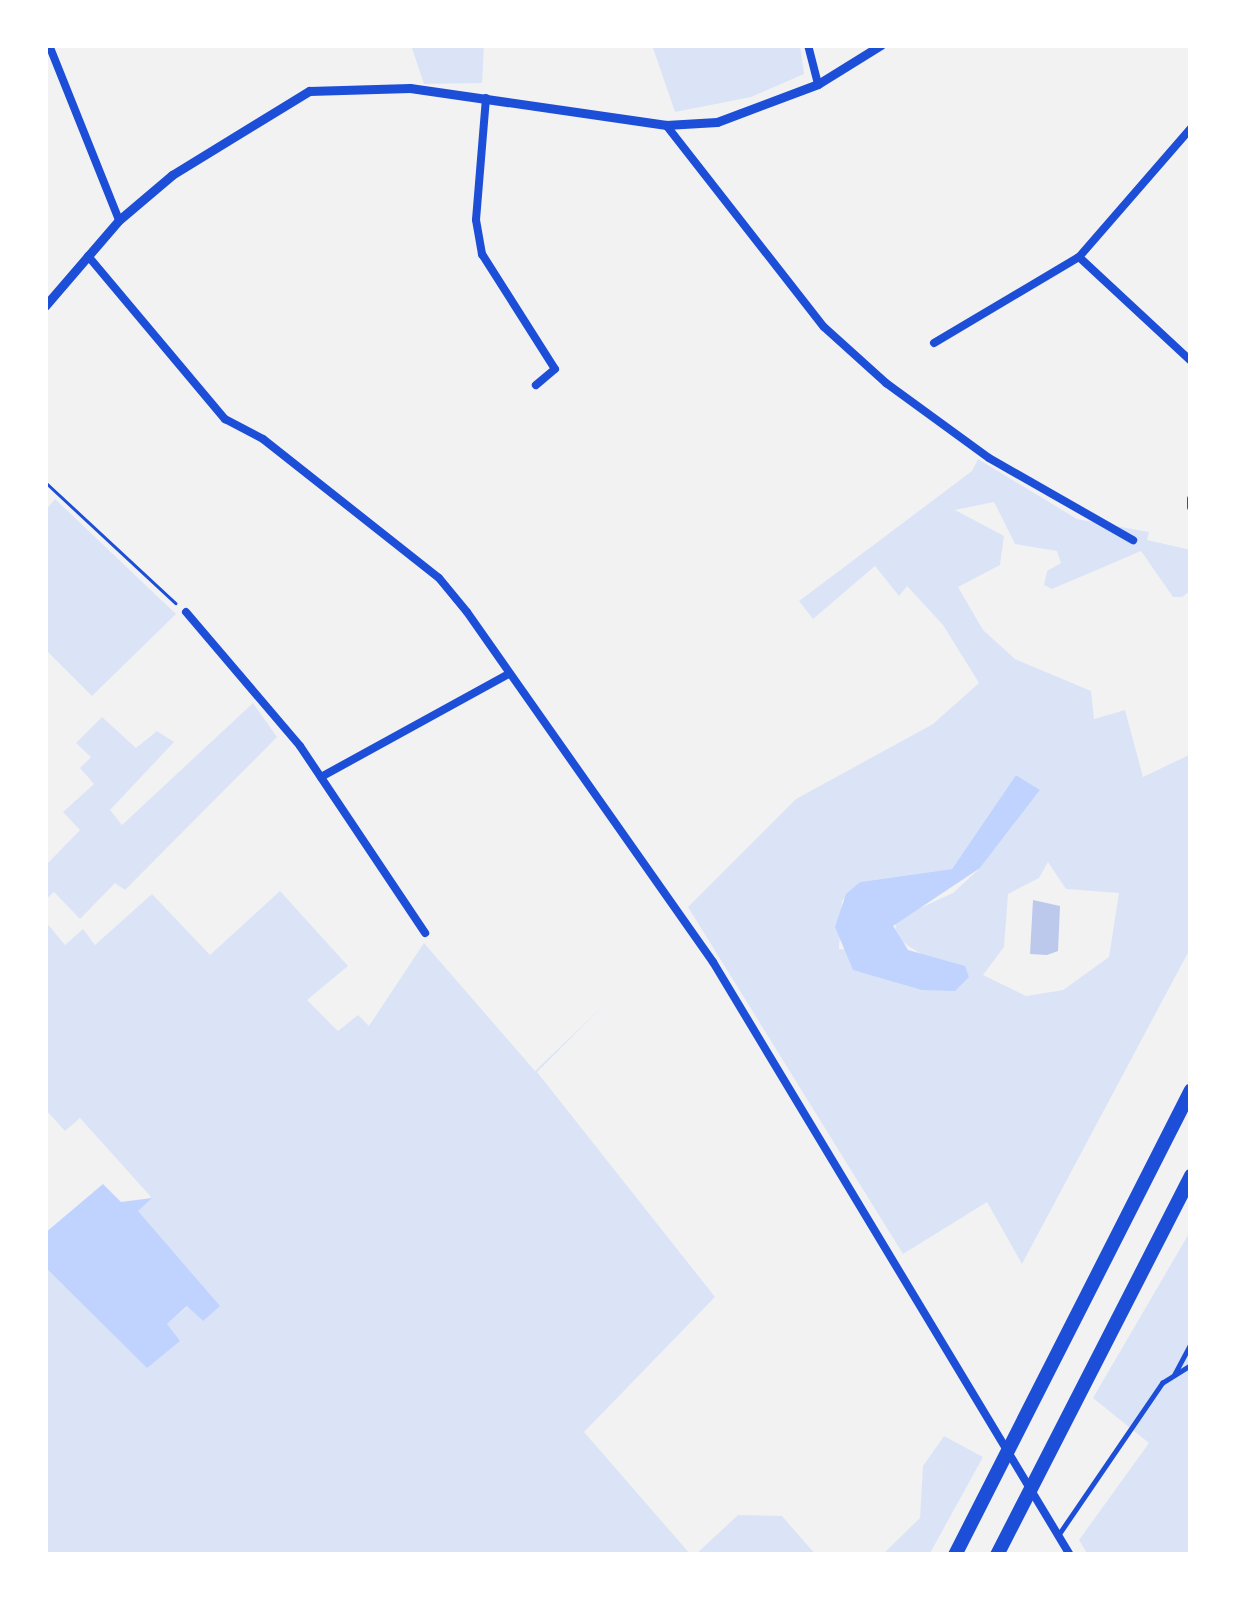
<!DOCTYPE html>
<style>
body{margin:0}
#map{position:relative;width:1236px;height:1600px;overflow:hidden;background:#f2f2f2;font-family:Rubik,sans-serif}
div>[style]{position:absolute}
.green>*{inset:0;background:#dbe4f7}
.water>*{inset:0;background:#bfd3fe}
.building>*{inset:0;background:#bdc9ec}
.path>*{height:3px;margin:-1.5px;padding:0 1.5px;transform-origin:1.5px;border-radius:1.5px;background:#1d4ed8}
.service>*{height:4.5px;margin:-2.25px;padding:0 2.25px;transform-origin:2.25px;border-radius:2.25px;background:#1d4ed8}
.minor>*{height:8px;margin:-4px;padding:0 4px;transform-origin:4px;border-radius:4px;background:#1d4ed8}
.tertiary>*{height:9px;margin:-4.5px;padding:0 4.5px;transform-origin:4.5px;border-radius:4.5px;background:#1d4ed8}
.motorway>*{height:14px;margin:-7px;padding:0 7px;transform-origin:7px;border-radius:7px;background:#1d4ed8}
span{translate:-50% -50%;white-space:nowrap;text-align:center;line-height:1.15;-webkit-text-stroke:10px #fff;paint-order:stroke}
.frame{position:absolute;inset:0;border:48px solid #fff;pointer-events:none}
</style>
<div id="map">
<div class="green">
<div style="clip-path:polygon(411px 45px,484px 45px,482px 83px,424px 84px)"></div>
<div style="clip-path:polygon(652px 45px,800px 45px,804px 74px,751px 97px,675px 112px)"></div>
<div style="clip-path:polygon(evenodd,978px 459px,1077px 519px,1149px 532px,1147px 540px,1191px 550px,1191px 590px,1182px 597px,1173px 597px,1141px 551px,1052px 589px,1044px 585px,1047px 571px,1061px 563px,1057px 551px,1015px 544px,994px 502px,955px 510px,1004px 536px,1000px 565px,958px 587px,983px 630px,1015px 659px,1091px 691px,1094px 719px,1125px 710px,1143px 777px,1191px 754px,1191px 947px,1022px 1264px,987px 1202px,903px 1254px,688px 907px,796px 799px,933px 724px,979px 683px,943px 625px,907px 586px,899px 596px,875px 566px,813px 619px,799px 601px,972px 471px,978px 459px,1016px 775px,1040px 790px,980px 868px,953px 893px,896px 919px,895px 937px,924px 956px,839px 949px,842px 901px,860px 882px,952px 869px,1016px 775px,978px 459px,1048px 862px,1066px 889px,1119px 893px,1109px 957px,1063px 990px,1026px 996px,983px 975px,1004px 947px,1008px 894px,1039px 878px,1048px 862px)"></div>
<div style="clip-path:polygon(55px 499px,176px 614px,92px 696px,45px 649px,45px 511px)"></div>
<div style="clip-path:polygon(253px 703px,277px 737px,125px 890px,115px 883px,80px 919px,54px 892px,45px 900px,45px 866px,80px 830px,63px 812px,94px 784px,80px 768px,91px 757px,76px 743px,102px 717px,136px 748px,157px 731px,174px 742px,110px 810px,122px 825px)"></div>
<div style="clip-path:polygon(280px 891px,348px 966px,307px 1000px,338px 1031px,358px 1015px,369px 1026px,424px 943px,535px 1071px,604px 1005px,537px 1072px,715px 1297px,584px 1432px,691px 1555px,45px 1555px,45px 1267px,147px 1367px,167px 1324px,188px 1306px,203px 1321px,137px 1210px,151px 1197px,80px 1118px,65px 1131px,45px 1109px,45px 921px,65px 945px,83px 929px,95px 945px,152px 894px,210px 955px)"></div>
<div style="clip-path:polygon(1191px 1230px,1191px 1555px,1088px 1555px,1079px 1540px,1149px 1443px,1093px 1398px)"></div>
<div style="clip-path:polygon(944px 1436px,983px 1457px,929px 1555px,882px 1555px,920px 1518px,923px 1466px)"></div>
<div style="clip-path:polygon(738px 1515px,782px 1516px,816px 1555px,695px 1555px)"></div>
</div>
<div class="water">
<div style="clip-path:polygon(1016px 775px,1040px 790px,980px 868px,893px 926px,908px 950px,965px 966px,969px 977px,955px 991px,922px 990px,853px 970px,835px 927px,846px 894px,860px 882px,952px 869px)"></div>
<div style="clip-path:polygon(103px 1184px,121px 1202px,152px 1198px,138px 1211px,220px 1306px,203px 1321px,187px 1306px,167px 1324px,180px 1341px,147px 1368px,45px 1267px,45px 1233px)"></div>
</div>
<div class="building">
<div style="clip-path:polygon(1033px 900px,1060px 906px,1058px 951px,1047px 955px,1030px 954px)"></div>
</div>
<div class="path">
<div style="left:45px;top:482px;width:178px;rotate:42.9deg"></div>
</div>
<div class="service">
<div style="left:1174px;top:1375px;width:36px;rotate:-62deg"></div>
<div style="left:1059px;top:1534px;width:183px;rotate:-55.7deg"></div>
<div style="left:1162px;top:1383px;width:34px;rotate:-32deg"></div>
</div>
<div class="minor">
<div style="left:49px;top:45px;width:188px;rotate:68.2deg"></div>
<div style="left:808px;top:45px;width:40px;rotate:75.6deg"></div>
<div style="left:486px;top:98px;width:122px;rotate:94.7deg"></div>
<div style="left:476px;top:220px;width:35px;rotate:80deg"></div>
<div style="left:482px;top:254px;width:136px;rotate:57.6deg"></div>
<div style="left:555px;top:369px;width:25px;rotate:140deg"></div>
<div style="left:666px;top:125px;width:256px;rotate:52deg"></div>
<div style="left:824px;top:327px;width:84px;rotate:42.1deg"></div>
<div style="left:886px;top:383px;width:127px;rotate:36.1deg"></div>
<div style="left:989px;top:458px;width:166px;rotate:29.7deg"></div>
<div style="left:88px;top:256px;width:213px;rotate:50deg"></div>
<div style="left:225px;top:419px;width:43px;rotate:27.8deg"></div>
<div style="left:263px;top:439px;width:224px;rotate:38.3deg"></div>
<div style="left:439px;top:578px;width:44px;rotate:50.5deg"></div>
<div style="left:467px;top:612px;width:428px;rotate:54.9deg"></div>
<div style="left:713px;top:962px;width:692px;rotate:58.95deg"></div>
<div style="left:1079px;top:257px;width:153px;rotate:42.9deg"></div>
<div style="left:934px;top:343px;width:169px;rotate:-30.7deg"></div>
<div style="left:1079px;top:257px;width:171px;rotate:-49deg"></div>
<div style="left:1191px;top:499px;width:8px;rotate:90deg"></div>
<div style="left:186px;top:612px;width:176px;rotate:49.6deg"></div>
<div style="left:300px;top:746px;width:225px;rotate:56.2deg"></div>
<div style="left:321px;top:777px;width:213px;rotate:-28.8deg"></div>
</div>
<div class="tertiary">
<div style="left:45px;top:306px;width:113px;rotate:-49.3deg"></div>
<div style="left:119px;top:220px;width:70px;rotate:-40.3deg"></div>
<div style="left:172px;top:175px;width:161px;rotate:-31.5deg"></div>
<div style="left:309px;top:91px;width:101px;rotate:-1.7deg"></div>
<div style="left:410px;top:88px;width:259px;rotate:8.2deg"></div>
<div style="left:666px;top:125px;width:51px;rotate:-3.4deg"></div>
<div style="left:717px;top:122px;width:108px;rotate:-20.6deg"></div>
<div style="left:818px;top:84px;width:74px;rotate:-31.8deg"></div>
</div>
<div class="motorway">
<div style="left:955px;top:1555px;width:521px;rotate:-63.09deg"></div>
<div style="left:997px;top:1555px;width:426px;rotate:-62.9deg"></div>
</div>
<div class="frame"></div>
</div>
